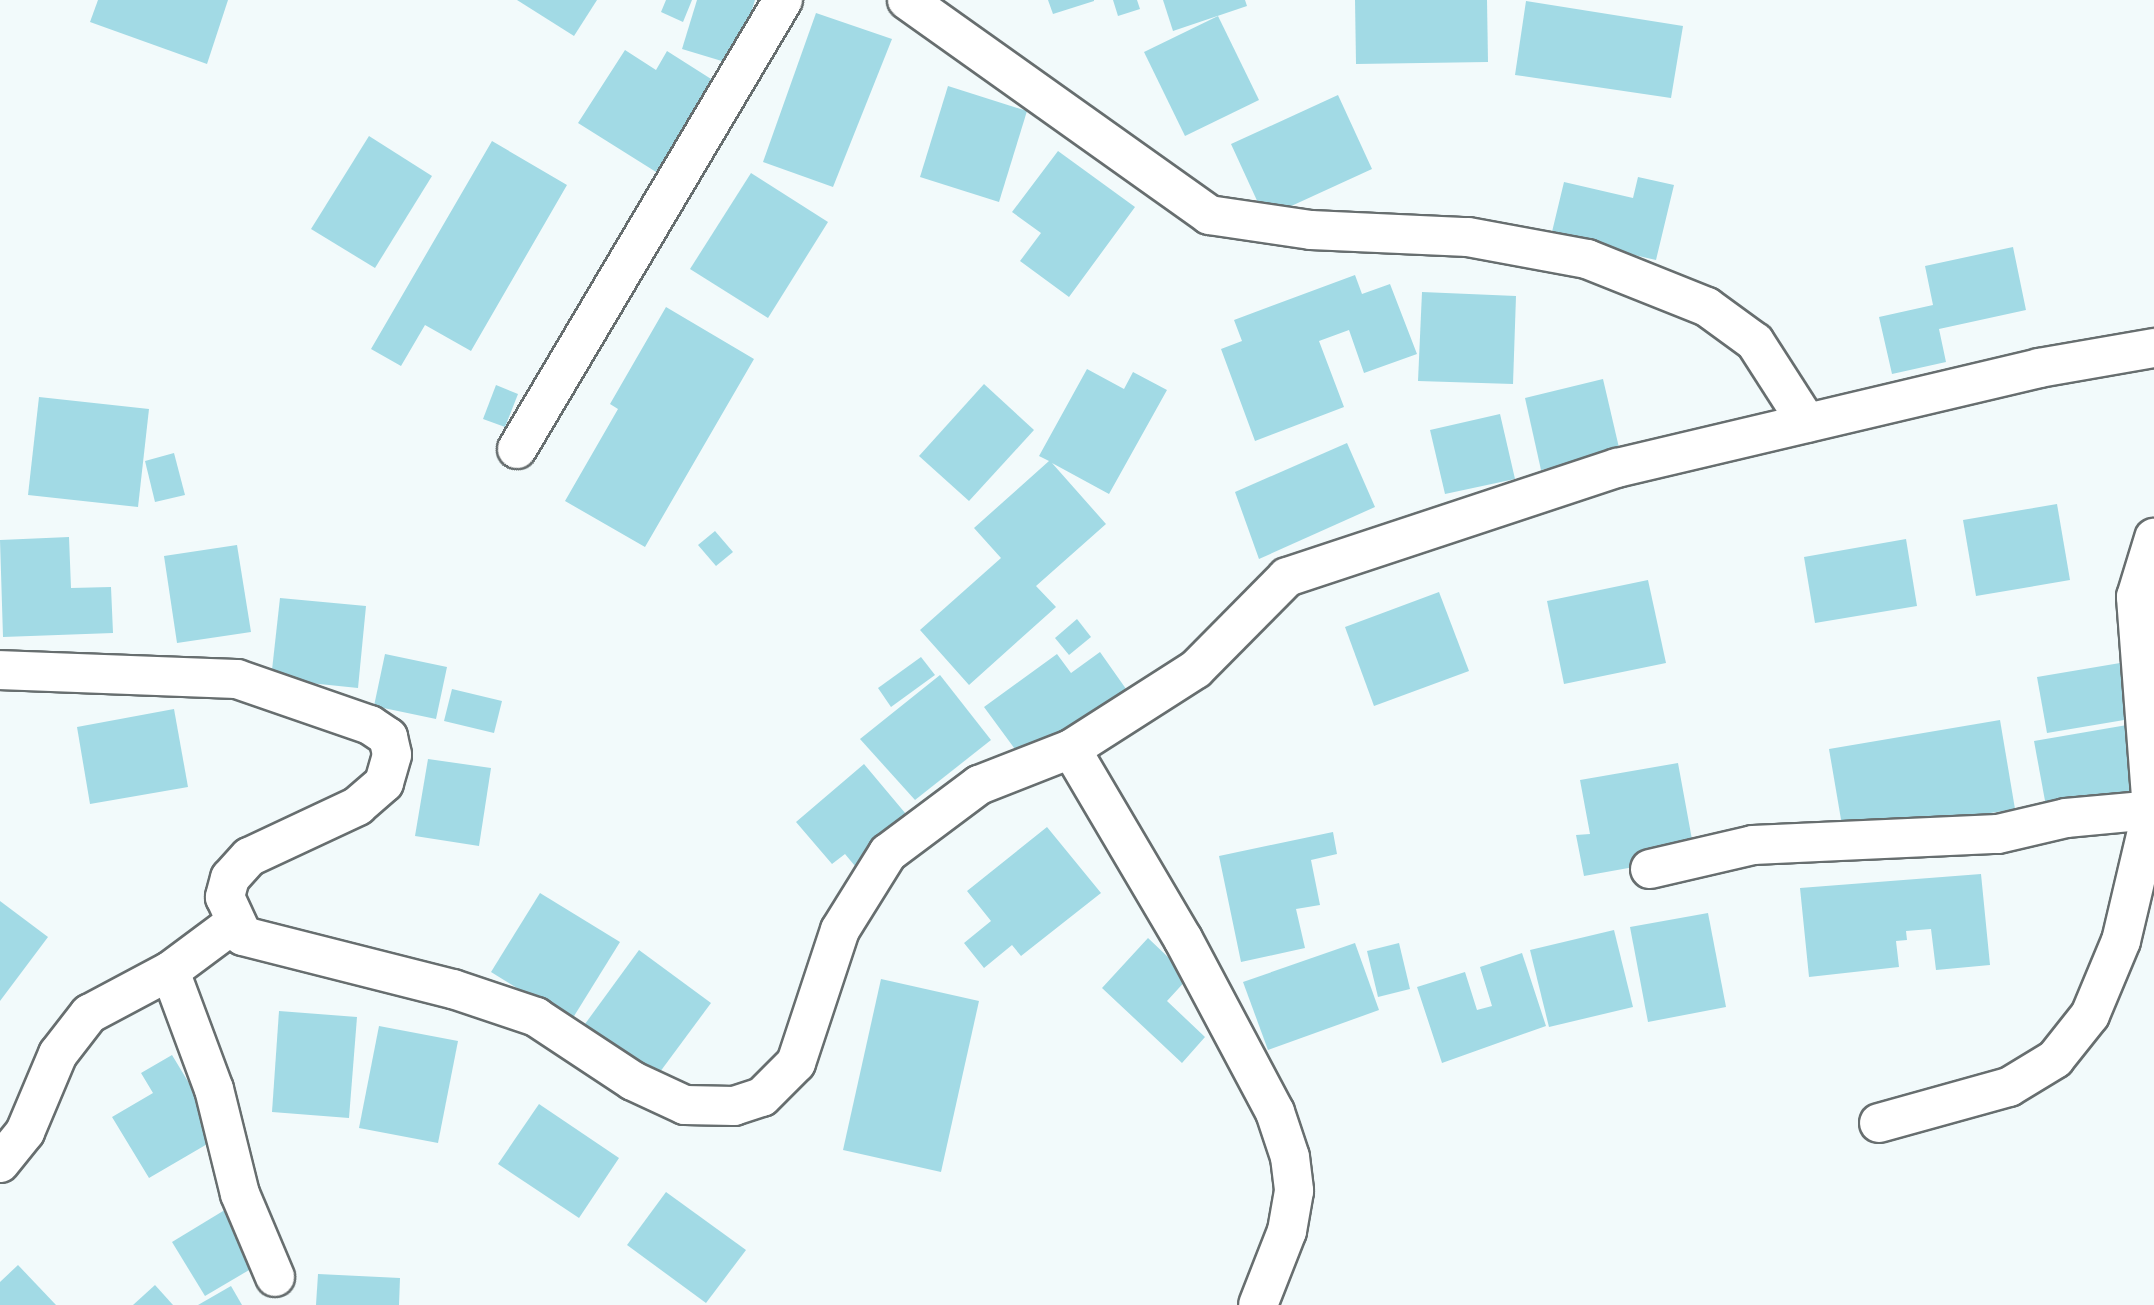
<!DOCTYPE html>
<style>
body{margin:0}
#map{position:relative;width:2154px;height:1305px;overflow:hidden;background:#f2fafb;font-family:Raleway,sans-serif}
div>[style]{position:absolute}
.building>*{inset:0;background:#a2dae5}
.roads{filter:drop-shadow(2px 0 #676e6f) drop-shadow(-2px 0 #676e6f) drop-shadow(0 2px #676e6f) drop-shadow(0 -2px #676e6f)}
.minor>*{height:38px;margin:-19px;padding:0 19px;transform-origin:19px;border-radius:19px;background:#fff}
span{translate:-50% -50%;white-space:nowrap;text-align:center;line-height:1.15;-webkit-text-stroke:8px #fff;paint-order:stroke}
</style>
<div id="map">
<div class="building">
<div style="clip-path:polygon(98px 0,228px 0,207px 64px,90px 22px)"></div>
<div style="clip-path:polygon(517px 0,597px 0,574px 36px)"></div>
<div style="clip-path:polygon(666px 0,692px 0,683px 22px,661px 12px)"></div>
<div style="clip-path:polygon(697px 0,755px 0,735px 65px,682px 49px)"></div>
<div style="clip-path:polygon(1048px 0,1094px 0,1094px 1px,1053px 14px)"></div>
<div style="clip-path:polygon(1113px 0,1137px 0,1140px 9px,1118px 16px)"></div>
<div style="clip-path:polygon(1163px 0,1245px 0,1247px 6px,1173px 31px)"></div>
<div style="clip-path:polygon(1355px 0,1487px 0,1488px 62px,1356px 64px)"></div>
<div style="clip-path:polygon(1526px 1px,1683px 26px,1671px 98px,1515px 75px)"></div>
<div style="clip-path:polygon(816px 13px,892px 39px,833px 187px,763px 162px)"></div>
<div style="clip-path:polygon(1218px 16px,1259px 100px,1185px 136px,1144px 52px)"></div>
<div style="clip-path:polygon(625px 50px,656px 70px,667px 51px,730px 91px,672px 182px,578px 123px)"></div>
<div style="clip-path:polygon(948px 86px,1027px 111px,999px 202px,920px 177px)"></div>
<div style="clip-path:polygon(1338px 95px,1372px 169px,1265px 218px,1231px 144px)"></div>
<div style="clip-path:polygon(369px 136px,432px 176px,375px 268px,311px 229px)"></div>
<div style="clip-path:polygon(492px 141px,567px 185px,471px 351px,425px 325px,401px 366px,371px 349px)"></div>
<div style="clip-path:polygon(1058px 151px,1135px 207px,1069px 297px,1020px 261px,1041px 233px,1012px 212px)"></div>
<div style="clip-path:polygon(751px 173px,828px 222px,768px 318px,690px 269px)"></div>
<div style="clip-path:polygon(1638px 177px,1674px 185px,1656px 260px,1551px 236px,1564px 182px,1633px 198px)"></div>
<div style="clip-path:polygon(2013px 247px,2026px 310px,1939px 329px,1946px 362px,1892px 374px,1879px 317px,1933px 305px,1925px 266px)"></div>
<div style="clip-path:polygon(1355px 275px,1362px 294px,1390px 284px,1417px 354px,1364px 373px,1349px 330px,1319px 341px,1344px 407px,1255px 441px,1221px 349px,1242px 341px,1234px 320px)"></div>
<div style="clip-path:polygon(1422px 292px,1516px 296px,1513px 384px,1418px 381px)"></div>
<div style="clip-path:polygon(666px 307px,754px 359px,645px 547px,565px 501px,618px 409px,610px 404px)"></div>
<div style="clip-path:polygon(1087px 369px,1124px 389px,1133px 372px,1167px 390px,1109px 494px,1052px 463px,1106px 524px,1036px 586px,1056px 607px,969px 685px,920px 630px,1001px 558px,974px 528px,1049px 461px,1039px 456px)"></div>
<div style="clip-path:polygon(1603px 379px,1620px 452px,1541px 470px,1525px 398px)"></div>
<div style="clip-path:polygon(984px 384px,1034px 430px,969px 501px,919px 456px)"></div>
<div style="clip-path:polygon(496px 385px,518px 394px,505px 427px,483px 419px)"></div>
<div style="clip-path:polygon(39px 397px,149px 409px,138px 507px,28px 495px)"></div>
<div style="clip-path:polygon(1500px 414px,1515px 479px,1445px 494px,1430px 430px)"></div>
<div style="clip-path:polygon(1347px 443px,1375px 507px,1259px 559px,1235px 492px)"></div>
<div style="clip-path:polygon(174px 453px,185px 495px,155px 502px,145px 461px)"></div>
<div style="clip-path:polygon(2057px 504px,2070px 580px,1976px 596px,1963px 520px)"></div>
<div style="clip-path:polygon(715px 531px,733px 552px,716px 566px,698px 545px)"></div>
<div style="clip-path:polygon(69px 537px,71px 588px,111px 587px,113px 633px,3px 637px,0 540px)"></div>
<div style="clip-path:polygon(1906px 539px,1917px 606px,1815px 623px,1804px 557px)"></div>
<div style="clip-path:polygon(237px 545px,251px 632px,177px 643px,164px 556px)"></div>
<div style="clip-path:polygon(1648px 580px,1666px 663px,1564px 684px,1547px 601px)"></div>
<div style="clip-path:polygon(1439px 592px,1469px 671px,1374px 706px,1345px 627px)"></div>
<div style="clip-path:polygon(280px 598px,366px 606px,358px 688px,271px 679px)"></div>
<div style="clip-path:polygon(1077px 619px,1091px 637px,1069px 655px,1055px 638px)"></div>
<div style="clip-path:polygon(1100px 652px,1131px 696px,1103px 716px,1097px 707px,1023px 760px,984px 707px,1057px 654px,1071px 673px)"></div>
<div style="clip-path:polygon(385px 654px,447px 667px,436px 719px,374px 706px)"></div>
<div style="clip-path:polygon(921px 657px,935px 675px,891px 707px,878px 688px)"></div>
<div style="clip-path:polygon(2126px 662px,2136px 718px,2047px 733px,2037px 677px)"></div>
<div style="clip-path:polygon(940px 675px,991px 740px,915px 800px,860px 739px)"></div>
<div style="clip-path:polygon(452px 689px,502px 701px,494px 733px,444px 721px)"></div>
<div style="clip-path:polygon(174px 709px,188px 787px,90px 804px,77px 727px)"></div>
<div style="clip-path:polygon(2000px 720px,2015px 809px,1844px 837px,1829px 749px)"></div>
<div style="clip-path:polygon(2127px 725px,2141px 801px,2048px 817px,2034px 741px)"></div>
<div style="clip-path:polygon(428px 759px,491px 768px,479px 846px,415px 836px)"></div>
<div style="clip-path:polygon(1678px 763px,1695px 856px,1584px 876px,1576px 835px,1590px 834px,1580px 780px)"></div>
<div style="clip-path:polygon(864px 764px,916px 826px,860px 872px,845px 854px,832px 864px,796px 822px)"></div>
<div style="clip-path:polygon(1047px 827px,1101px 893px,1021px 956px,1012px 945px,984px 968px,964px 943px,991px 921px,967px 891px)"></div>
<div style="clip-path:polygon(1333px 832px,1337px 854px,1311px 860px,1320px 905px,1296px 909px,1305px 948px,1241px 962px,1219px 856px)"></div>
<div style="clip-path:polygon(1981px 874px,1990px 965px,1936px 970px,1931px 929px,1906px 931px,1907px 940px,1896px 941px,1899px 967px,1809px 977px,1800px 888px)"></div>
<div style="clip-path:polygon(540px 893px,620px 942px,571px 1021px,491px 972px)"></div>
<div style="clip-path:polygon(0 901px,48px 937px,0 1001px)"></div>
<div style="clip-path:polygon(1708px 913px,1726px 1007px,1648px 1022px,1630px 927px)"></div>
<div style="clip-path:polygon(1614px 930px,1633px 1007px,1549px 1027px,1530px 950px)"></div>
<div style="clip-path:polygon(1148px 938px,1189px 977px,1167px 1001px,1205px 1037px,1182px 1063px,1102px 988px)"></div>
<div style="clip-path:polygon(1355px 943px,1379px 1010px,1268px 1050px,1243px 982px)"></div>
<div style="clip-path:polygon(1399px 943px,1410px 989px,1378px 997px,1367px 951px)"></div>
<div style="clip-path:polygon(639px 950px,711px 1003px,657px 1076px,585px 1024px)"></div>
<div style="clip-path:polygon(1522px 953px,1546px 1026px,1442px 1063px,1417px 987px,1465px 972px,1477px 1010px,1492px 1006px,1480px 967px)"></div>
<div style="clip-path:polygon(881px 979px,979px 1001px,941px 1172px,843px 1150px)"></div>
<div style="clip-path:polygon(279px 1011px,357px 1017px,349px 1118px,272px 1112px)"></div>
<div style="clip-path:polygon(379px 1026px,458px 1041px,438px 1143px,359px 1128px)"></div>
<div style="clip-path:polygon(172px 1055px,221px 1136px,149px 1178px,112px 1117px,153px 1093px,141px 1073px)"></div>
<div style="clip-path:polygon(539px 1104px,619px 1158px,579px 1218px,498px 1164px)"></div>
<div style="clip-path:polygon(666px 1192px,746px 1250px,706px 1303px,627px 1245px)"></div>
<div style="clip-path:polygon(228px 1208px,261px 1263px,205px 1296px,172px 1242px)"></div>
<div style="clip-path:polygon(18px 1265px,56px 1305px,0 1305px,0 1282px)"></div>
<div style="clip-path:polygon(318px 1274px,400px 1278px,399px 1305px,316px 1305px)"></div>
<div style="clip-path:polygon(155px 1285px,173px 1305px,133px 1305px)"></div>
<div style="clip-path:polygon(231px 1286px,242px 1305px,198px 1305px)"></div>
</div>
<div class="roads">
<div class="minor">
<div style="left:907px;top:0;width:371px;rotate:35.4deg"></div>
<div style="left:1209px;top:215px;width:103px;rotate:8.4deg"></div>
<div style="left:1311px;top:230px;width:157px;rotate:2.6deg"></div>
<div style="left:1468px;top:237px;width:121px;rotate:10.5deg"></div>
<div style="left:1587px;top:259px;width:129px;rotate:21.8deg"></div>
<div style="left:1707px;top:307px;width:59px;rotate:36.1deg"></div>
<div style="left:1755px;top:342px;width:96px;rotate:57.3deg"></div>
<div style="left:517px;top:449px;width:522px;rotate:-59.36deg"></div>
<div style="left:0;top:670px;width:237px;rotate:2.2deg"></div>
<div style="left:237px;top:679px;width:141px;rotate:19.1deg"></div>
<div style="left:370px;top:725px;width:22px;rotate:34deg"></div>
<div style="left:388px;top:737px;width:18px;rotate:77deg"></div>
<div style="left:392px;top:755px;width:29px;rotate:106deg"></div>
<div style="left:384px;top:783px;width:35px;rotate:139deg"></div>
<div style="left:358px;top:806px;width:120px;rotate:154.9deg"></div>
<div style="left:249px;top:857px;width:28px;rotate:132deg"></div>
<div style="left:230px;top:878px;width:20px;rotate:105deg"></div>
<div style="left:225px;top:897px;width:43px;rotate:65.2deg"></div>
<div style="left:243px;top:936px;width:217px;rotate:14.2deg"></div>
<div style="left:453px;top:989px;width:88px;rotate:18.6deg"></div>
<div style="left:536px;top:1017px;width:116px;rotate:33.4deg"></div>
<div style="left:633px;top:1081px;width:57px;rotate:24.8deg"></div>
<div style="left:685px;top:1105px;width:49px;rotate:1.2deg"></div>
<div style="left:734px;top:1106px;width:29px;rotate:-18deg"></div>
<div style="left:762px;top:1097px;width:48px;rotate:-45deg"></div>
<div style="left:796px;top:1063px;width:140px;rotate:-71.7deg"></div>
<div style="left:840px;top:930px;width:91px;rotate:-58.1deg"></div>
<div style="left:888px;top:853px;width:114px;rotate:-36.8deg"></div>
<div style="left:979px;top:785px;width:99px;rotate:-21.4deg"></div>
<div style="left:1071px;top:749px;width:148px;rotate:-32.6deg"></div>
<div style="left:1196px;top:669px;width:129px;rotate:-45.3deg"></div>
<div style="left:1287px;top:577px;width:348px;rotate:-18.3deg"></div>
<div style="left:1617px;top:468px;width:434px;rotate:-13.3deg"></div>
<div style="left:2039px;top:368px;width:117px;rotate:-9.9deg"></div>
<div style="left:1071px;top:749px;width:221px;rotate:59.5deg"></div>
<div style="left:1183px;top:939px;width:196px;rotate:62deg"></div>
<div style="left:1275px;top:1112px;width:47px;rotate:71.6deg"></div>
<div style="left:1290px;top:1157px;width:34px;rotate:83deg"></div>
<div style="left:1294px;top:1191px;width:41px;rotate:99.9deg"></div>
<div style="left:1287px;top:1231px;width:79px;rotate:111.4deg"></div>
<div style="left:1650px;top:869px;width:106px;rotate:-13.1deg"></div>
<div style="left:1753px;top:845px;width:245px;rotate:-2.6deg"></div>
<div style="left:1998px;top:834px;width:70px;rotate:-13.2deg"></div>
<div style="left:2066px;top:818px;width:86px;rotate:-5.3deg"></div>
<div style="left:170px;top:971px;width:126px;rotate:69.6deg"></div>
<div style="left:214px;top:1089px;width:108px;rotate:76.1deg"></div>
<div style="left:240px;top:1194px;width:90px;rotate:67.1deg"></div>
<div style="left:1879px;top:1123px;width:135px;rotate:-15.5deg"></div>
<div style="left:2009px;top:1087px;width:54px;rotate:-31.3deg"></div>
<div style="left:2055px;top:1059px;width:56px;rotate:-51.5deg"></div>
<div style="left:2090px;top:1015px;width:80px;rotate:-67.3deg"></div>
<div style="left:2121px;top:941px;width:135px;rotate:-76.7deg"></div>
<div style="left:2152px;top:810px;width:214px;rotate:-94.3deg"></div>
<div style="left:2136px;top:597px;width:62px;rotate:-73deg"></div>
<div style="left:0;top:1163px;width:40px;rotate:-51deg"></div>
<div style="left:25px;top:1132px;width:85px;rotate:-67.1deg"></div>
<div style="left:58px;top:1054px;width:51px;rotate:-52.2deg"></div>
<div style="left:89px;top:1014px;width:92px;rotate:-28deg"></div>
<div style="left:170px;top:971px;width:77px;rotate:-36.6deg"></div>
</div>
</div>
</div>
